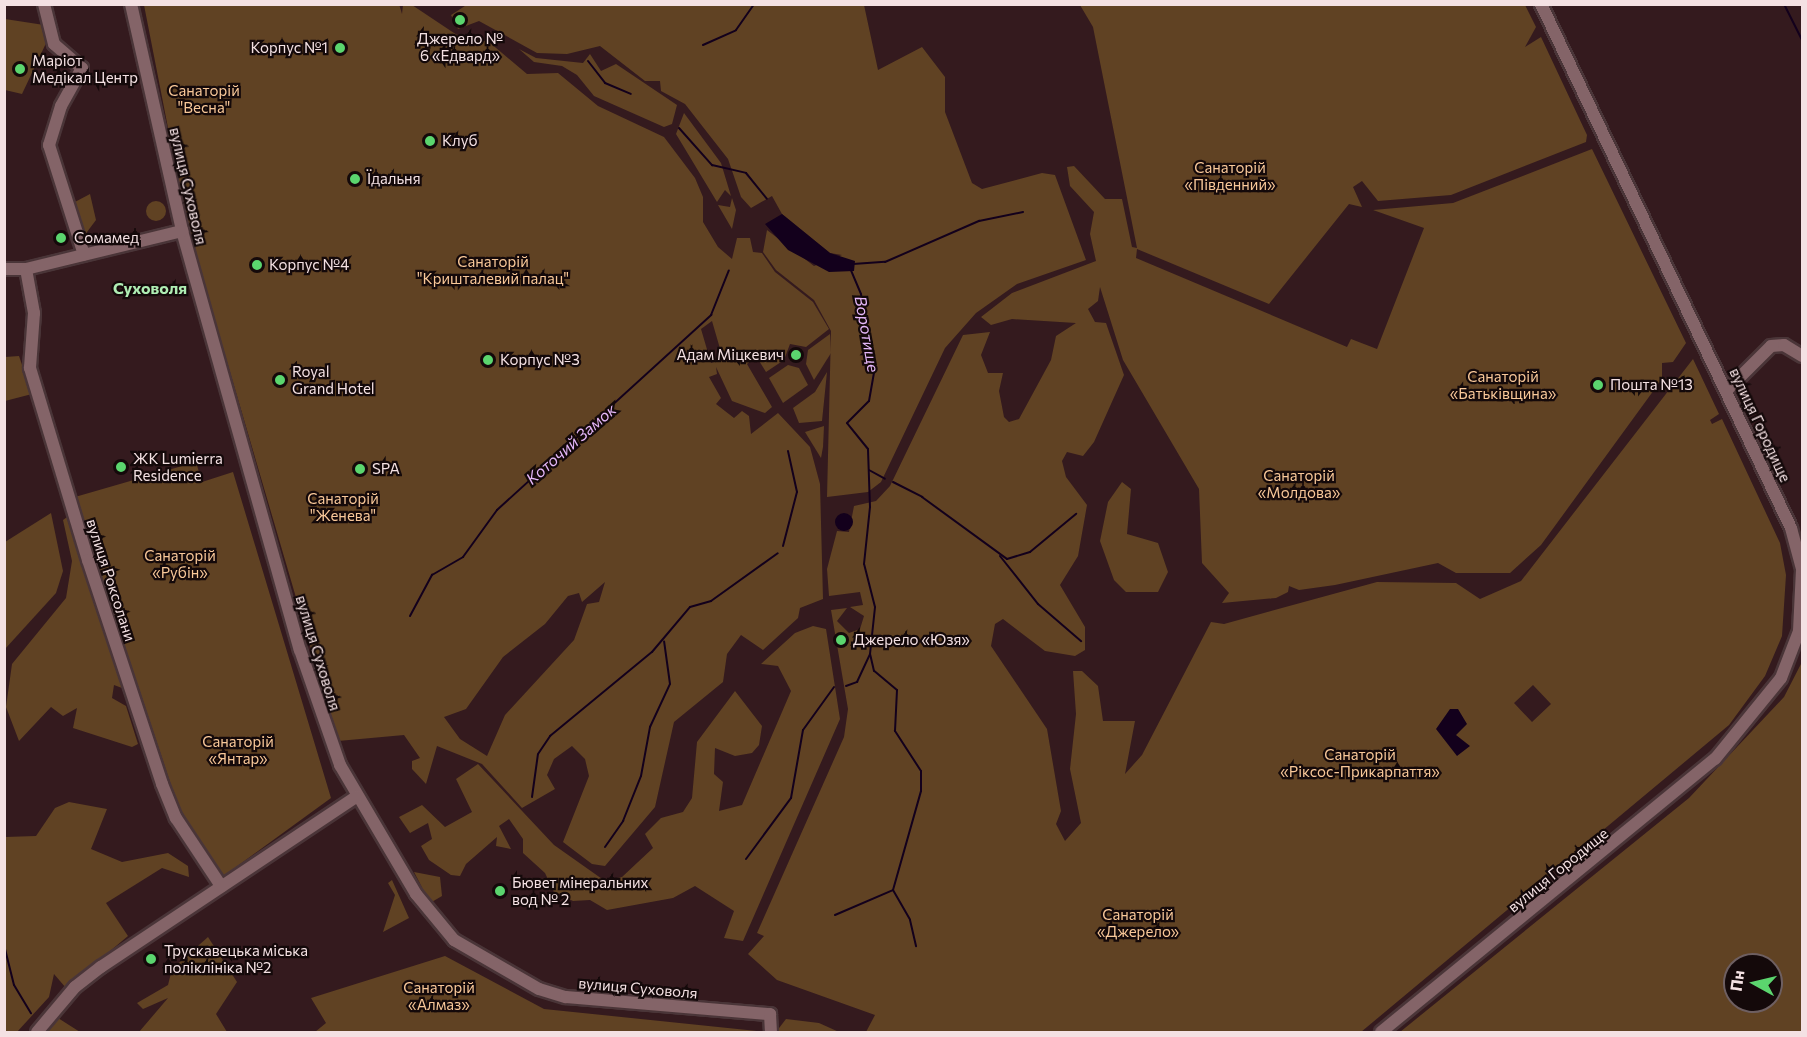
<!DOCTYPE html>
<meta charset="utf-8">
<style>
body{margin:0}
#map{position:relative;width:1807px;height:1037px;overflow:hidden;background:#341a1e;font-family:Commissioner,sans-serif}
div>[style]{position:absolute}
.green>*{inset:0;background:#604223}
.round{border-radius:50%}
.water>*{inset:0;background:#13001c}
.stream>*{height:2px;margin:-1px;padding:0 1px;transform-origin:1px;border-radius:1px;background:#13001c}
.roads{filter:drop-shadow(2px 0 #4a3538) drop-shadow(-2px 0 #4a3538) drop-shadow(0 2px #4a3538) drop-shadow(0 -2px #4a3538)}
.minor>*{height:12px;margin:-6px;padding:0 6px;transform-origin:6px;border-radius:6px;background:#846468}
.dots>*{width:16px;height:16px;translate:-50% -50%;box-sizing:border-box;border:3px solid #14090a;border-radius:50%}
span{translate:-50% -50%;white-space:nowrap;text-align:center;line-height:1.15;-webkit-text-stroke:4.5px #14090a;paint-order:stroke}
.poi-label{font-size:15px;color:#f4e1e3}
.right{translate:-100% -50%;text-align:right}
.left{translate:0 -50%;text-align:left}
.park-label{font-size:15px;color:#f9c899}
.street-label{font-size:15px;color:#f4e1e3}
.neighbourhood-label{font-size:16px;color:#afedb3;font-weight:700}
.water-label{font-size:16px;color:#e5b7f9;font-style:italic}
.frame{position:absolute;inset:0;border:6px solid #f4e1e3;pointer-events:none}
.north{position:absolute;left:1723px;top:953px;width:60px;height:60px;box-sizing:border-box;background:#14090a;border:2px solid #6e5f61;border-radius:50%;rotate:278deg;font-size:16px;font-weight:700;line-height:24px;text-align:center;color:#f4e1e3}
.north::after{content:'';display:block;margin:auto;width:21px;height:27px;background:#5bd56e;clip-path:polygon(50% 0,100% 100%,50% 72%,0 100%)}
</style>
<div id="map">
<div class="green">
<div style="clip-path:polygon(evenodd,399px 4px,402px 14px,403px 5px,412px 5px,457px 35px,489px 42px,527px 74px,558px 73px,598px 106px,664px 137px,695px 178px,703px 197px,703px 222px,718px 247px,732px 259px,737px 238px,750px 238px,753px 252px,762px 253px,775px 272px,813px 302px,829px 329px,806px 347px,790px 344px,784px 360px,766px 372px,756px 356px,747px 364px,772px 407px,765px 413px,732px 401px,716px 367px,717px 374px,709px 377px,721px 398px,716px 404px,734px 418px,742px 411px,749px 416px,751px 434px,778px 413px,810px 447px,820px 484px,823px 599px,800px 608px,798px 618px,763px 650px,741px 635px,727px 654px,723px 682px,674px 722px,655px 807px,605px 866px,592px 864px,563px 842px,589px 776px,585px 759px,572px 746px,554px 759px,547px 775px,555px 789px,522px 808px,482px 764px,437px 746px,426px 784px,412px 769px,412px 761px,420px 758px,404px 735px,338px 741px,187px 225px,144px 5px,399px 4px,712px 321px,723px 359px,711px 363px,701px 329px,712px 321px,399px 4px,605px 582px,599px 602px,587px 604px,574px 640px,505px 715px,487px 756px,460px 739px,444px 717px,466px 709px,503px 657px,545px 624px,568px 596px,579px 593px,582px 602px,605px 582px)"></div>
<div style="clip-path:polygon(468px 4px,864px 5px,878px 70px,922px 47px,945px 77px,945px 112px,972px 183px,982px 189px,1042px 173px,1055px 175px,1086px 260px,1017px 284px,976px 313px,945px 348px,881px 482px,868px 492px,827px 497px,831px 331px,814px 300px,776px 270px,763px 252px,767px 230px,814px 266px,842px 255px,830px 253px,782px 214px,772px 196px,751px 208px,741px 197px,728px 159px,685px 104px,661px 91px,660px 81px,645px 81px,600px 46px,567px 54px,537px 53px,479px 21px,458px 29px,451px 15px)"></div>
<div style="clip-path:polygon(evenodd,1080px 5px,1525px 5px,1536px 27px,1525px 47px,1541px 37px,1587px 135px,1586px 142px,1451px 195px,1378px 201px,1362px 181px,1353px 187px,1362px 207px,1349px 204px,1269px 304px,1137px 249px,1136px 258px,1347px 347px,1351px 339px,1377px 349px,1424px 228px,1373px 210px,1453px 203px,1592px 149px,1686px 343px,1673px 362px,1662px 363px,1662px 379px,1541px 545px,1510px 573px,1456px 573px,1438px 563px,1335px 585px,1299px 590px,1289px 586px,1288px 592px,1276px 598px,1222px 603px,1229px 593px,1202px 563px,1199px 489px,1123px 360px,1100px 287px,1098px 301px,1088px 309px,1095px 322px,1106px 323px,1124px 375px,1094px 442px,1083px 456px,1067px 452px,1062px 461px,1066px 477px,1087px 505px,1078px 556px,1060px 585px,1085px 627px,1085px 650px,1075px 656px,1045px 651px,1003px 619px,995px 624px,991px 646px,1047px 729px,1061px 811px,1056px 824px,1065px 841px,1081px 823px,1070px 769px,1076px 714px,1073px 671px,1082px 671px,1098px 686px,1103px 721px,1135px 721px,1125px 774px,1142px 755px,1211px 622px,1224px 624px,1377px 582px,1456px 583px,1480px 599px,1521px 581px,1693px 359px,1719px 414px,1710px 420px,1712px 424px,1722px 419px,1780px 543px,1786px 575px,1782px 636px,1765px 676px,1729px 725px,1361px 1032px,866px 1032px,875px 1015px,777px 980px,748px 954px,764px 936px,757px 933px,844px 737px,848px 709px,831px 610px,847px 608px,837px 621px,849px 633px,860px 629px,864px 616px,850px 607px,863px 605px,860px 592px,829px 596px,827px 569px,837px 531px,849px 532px,854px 506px,876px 501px,890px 486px,963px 335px,990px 332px,981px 355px,988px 373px,1003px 373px,999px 391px,1004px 417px,1009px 422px,1019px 419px,1051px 360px,1056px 336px,1076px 323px,1012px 319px,991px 325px,981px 317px,1012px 293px,1096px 261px,1090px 234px,1094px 212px,1070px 186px,1067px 167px,1074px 166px,1105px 199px,1122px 199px,1132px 247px,1137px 248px,1093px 27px,1080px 5px,1533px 685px,1551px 704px,1532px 722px,1514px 703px,1533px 685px)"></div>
<div style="clip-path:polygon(5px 19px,44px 25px,48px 39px,22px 94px,5px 90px)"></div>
<div style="clip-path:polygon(519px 49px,536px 58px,583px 63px,590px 54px,601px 71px,616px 64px,677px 105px,672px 124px,664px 127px,594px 96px,577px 75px,562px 66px,534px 62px)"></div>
<div style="clip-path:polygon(684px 113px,721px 163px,731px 196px,725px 190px,717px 202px,676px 134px)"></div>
<div style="clip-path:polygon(90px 194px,96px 220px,84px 236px,73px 203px)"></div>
<div style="clip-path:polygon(732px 198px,736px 210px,732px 229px,718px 205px,730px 207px)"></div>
<div class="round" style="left:146px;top:201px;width:20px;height:20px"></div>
<div style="clip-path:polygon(830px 334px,831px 353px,814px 380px,806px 364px,808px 350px)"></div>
<div style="clip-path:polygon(19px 356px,32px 394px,5px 401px,5px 357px)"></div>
<div style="clip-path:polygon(788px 365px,799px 368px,808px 385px,783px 403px,769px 378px)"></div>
<div style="clip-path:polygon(827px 372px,822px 421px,799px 423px,793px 408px,815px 392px)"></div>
<div style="clip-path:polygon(824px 426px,823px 447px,821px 458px,805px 432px)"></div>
<div style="clip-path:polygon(196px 462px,202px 482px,233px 472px,331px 798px,221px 878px,179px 809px,75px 497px)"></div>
<div style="clip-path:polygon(1122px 482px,1131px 489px,1127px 534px,1158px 543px,1168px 572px,1158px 592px,1126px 592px,1114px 580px,1100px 541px,1108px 502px)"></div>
<div style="clip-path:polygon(51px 513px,63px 571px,56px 593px,5px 649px,5px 542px)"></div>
<div style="clip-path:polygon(70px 515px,122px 688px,114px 685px,112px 698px,126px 706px,138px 744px,132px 747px,73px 728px,77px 708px,63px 716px,51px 707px,19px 741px,6px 707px,12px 664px,66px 598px,72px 561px,63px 520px)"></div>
<div style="clip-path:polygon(813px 626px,826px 629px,840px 719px,743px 941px,724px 938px,734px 911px,695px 886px,673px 898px,607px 910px,590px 900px,573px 901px,554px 892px,545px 873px,523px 853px,523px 839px,509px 819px,499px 826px,511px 849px,496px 846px,497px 837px,466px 864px,460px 876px,451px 875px,429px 860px,421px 846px,432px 839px,428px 823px,410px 833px,399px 817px,422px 805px,445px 827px,472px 812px,456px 779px,478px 764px,554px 845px,605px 881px,622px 877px,653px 848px,645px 834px,661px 818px,683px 812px,692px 798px,697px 742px,735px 691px,762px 726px,759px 745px,752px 753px,735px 756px,715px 748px,714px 774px,723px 782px,719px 811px,742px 805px,791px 691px,778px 666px,761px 664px,795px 633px)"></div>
<div style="clip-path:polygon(evenodd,1802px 662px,1802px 1032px,1400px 1032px,1689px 798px,1784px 697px,1802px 662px,1735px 965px,1771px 965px,1771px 1001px,1735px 1001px,1735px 965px)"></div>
<div style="clip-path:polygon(69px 802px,107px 809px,91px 849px,122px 862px,168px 853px,188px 866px,189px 877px,162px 868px,106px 903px,128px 936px,66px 988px,54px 974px,49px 997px,17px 1032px,5px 1032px,5px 837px,36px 836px,55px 808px)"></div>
<div style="clip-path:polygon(414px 872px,440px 877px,442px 896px,430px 903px)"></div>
<div style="clip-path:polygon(392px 880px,409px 918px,383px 932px,395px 895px,388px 883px)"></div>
<div style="clip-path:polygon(208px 937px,237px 982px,216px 1014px,227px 1032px,139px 1032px,168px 998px,143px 1009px,137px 1003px,168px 985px,172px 969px)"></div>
<div style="clip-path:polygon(445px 956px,544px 1009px,767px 1032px,315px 1032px,326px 1023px,311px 998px)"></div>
<div style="clip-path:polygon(53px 1013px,58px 1018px,80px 1032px,38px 1032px)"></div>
<div style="clip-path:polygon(786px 1019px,819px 1023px,839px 1032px,776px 1032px)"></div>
</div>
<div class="water">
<div style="clip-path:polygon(782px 214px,830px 253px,855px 261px,854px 271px,829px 272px,788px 250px,765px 224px)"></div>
<div class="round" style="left:835px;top:513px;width:18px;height:18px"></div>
<div style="clip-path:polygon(1450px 709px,1458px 709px,1467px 724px,1456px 735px,1470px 746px,1457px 756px,1436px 729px)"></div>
</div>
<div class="stream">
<div style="left:1784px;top:4px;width:40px;rotate:63.4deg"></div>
<div style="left:703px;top:45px;width:36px;rotate:-24deg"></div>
<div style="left:736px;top:30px;width:32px;rotate:-55deg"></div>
<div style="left:588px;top:61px;width:28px;rotate:52deg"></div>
<div style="left:605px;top:83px;width:28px;rotate:23deg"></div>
<div style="left:679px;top:128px;width:50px;rotate:48.3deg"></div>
<div style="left:712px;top:165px;width:35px;rotate:13deg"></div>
<div style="left:746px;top:173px;width:33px;rotate:51deg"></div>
<div style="left:853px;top:264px;width:32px;rotate:-4deg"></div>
<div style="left:885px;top:262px;width:103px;rotate:-23.6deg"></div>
<div style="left:979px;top:221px;width:45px;rotate:-11.6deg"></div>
<div style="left:869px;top:470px;width:18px;rotate:29deg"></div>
<div style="left:893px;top:482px;width:33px;rotate:27deg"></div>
<div style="left:922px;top:497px;width:105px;rotate:36.1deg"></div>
<div style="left:1007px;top:559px;width:24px;rotate:-17deg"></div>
<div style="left:1030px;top:552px;width:60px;rotate:-39.6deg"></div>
<div style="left:783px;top:546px;width:56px;rotate:-75.5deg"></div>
<div style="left:797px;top:492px;width:42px;rotate:-102.4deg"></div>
<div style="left:1000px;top:556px;width:61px;rotate:51.6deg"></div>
<div style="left:1038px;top:604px;width:57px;rotate:40.7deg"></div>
<div style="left:410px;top:616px;width:47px;rotate:-61.8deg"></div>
<div style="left:432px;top:575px;width:36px;rotate:-30deg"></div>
<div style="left:463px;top:557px;width:58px;rotate:-54.1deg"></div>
<div style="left:497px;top:510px;width:290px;rotate:-42.3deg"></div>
<div style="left:711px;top:315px;width:48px;rotate:-68.2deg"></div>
<div style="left:846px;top:686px;width:12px;rotate:-20deg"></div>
<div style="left:857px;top:682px;width:31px;rotate:-65deg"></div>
<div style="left:532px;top:797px;width:43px;rotate:-82.1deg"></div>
<div style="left:538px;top:754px;width:22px;rotate:-56deg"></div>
<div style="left:550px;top:736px;width:132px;rotate:-39.5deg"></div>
<div style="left:652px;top:652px;width:59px;rotate:-49.8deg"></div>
<div style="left:690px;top:607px;width:22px;rotate:-16deg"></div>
<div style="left:711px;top:601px;width:82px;rotate:-35.6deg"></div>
<div style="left:605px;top:847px;width:32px;rotate:-55deg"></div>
<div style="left:623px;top:821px;width:48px;rotate:-68.2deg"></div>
<div style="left:641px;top:776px;width:50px;rotate:-79.6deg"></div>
<div style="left:650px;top:727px;width:47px;rotate:-65.1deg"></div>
<div style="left:670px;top:684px;width:43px;rotate:-97.9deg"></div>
<div style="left:746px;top:859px;width:76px;rotate:-53.6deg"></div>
<div style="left:791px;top:798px;width:69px;rotate:-80deg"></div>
<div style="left:803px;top:730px;width:53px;rotate:-54.2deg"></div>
<div style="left:893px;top:890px;width:34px;rotate:60deg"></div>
<div style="left:910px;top:920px;width:27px;rotate:77deg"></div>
<div style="left:835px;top:915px;width:63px;rotate:-23.3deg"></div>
<div style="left:893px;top:890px;width:103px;rotate:-74.2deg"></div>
<div style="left:921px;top:791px;width:20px;rotate:-90deg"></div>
<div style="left:921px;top:771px;width:48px;rotate:-123deg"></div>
<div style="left:895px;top:731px;width:41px;rotate:-87.2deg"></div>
<div style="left:897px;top:690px;width:30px;rotate:-140deg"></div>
<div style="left:874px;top:671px;width:17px;rotate:-103deg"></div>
<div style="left:870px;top:654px;width:47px;rotate:-83.9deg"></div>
<div style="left:875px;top:607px;width:44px;rotate:-104.3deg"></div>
<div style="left:864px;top:564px;width:57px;rotate:-84deg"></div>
<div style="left:870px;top:507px;width:58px;rotate:-92deg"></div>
<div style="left:868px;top:449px;width:33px;rotate:-129deg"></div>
<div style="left:847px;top:423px;width:31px;rotate:-45deg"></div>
<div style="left:869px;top:401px;width:34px;rotate:-80deg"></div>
<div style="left:875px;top:368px;width:22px;rotate:-112deg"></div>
<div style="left:867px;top:348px;width:54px;rotate:-96.3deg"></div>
<div style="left:861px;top:294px;width:28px;rotate:-113deg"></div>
<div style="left:4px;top:945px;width:41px;rotate:76deg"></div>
<div style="left:14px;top:985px;width:33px;rotate:59deg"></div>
</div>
<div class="roads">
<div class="minor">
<div style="left:44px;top:4px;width:41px;rotate:76deg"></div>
<div style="left:54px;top:44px;width:37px;rotate:41deg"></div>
<div style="left:82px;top:68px;width:43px;rotate:118.9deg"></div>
<div style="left:61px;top:106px;width:41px;rotate:107.1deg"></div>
<div style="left:49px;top:145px;width:115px;rotate:72.3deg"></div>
<div style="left:131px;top:4px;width:233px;rotate:77.3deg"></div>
<div style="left:182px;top:231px;width:435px;rotate:74.3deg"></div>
<div style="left:300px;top:650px;width:122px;rotate:70.8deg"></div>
<div style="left:340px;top:765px;width:150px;rotate:59.5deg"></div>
<div style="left:416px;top:894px;width:60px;rotate:50.4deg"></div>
<div style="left:454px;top:940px;width:98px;rotate:30deg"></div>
<div style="left:539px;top:989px;width:28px;rotate:17deg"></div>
<div style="left:566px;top:997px;width:205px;rotate:4.8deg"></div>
<div style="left:770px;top:1014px;width:18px;rotate:87deg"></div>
<div style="left:4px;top:269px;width:22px"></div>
<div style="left:26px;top:269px;width:161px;rotate:-13.7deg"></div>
<div style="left:26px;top:269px;width:45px;rotate:79.7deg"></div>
<div style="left:34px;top:313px;width:55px;rotate:94.2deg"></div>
<div style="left:30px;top:368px;width:201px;rotate:73.2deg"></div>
<div style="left:88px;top:560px;width:236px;rotate:71.7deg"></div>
<div style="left:162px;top:784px;width:37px;rotate:68deg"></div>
<div style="left:176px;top:818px;width:82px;rotate:56.5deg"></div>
<div style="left:1727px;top:390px;width:62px;rotate:-45deg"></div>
<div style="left:1771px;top:346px;width:13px;rotate:-4deg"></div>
<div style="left:1784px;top:345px;width:21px;rotate:31deg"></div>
<div style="left:37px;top:1032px;width:59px;rotate:-49.8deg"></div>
<div style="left:75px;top:987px;width:33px;rotate:-38deg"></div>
<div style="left:101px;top:967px;width:308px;rotate:-33.7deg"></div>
<div style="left:1381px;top:1032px;width:431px;rotate:-39.3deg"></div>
<div style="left:1715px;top:759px;width:104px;rotate:-50.8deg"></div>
<div style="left:1781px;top:678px;width:50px;rotate:-69deg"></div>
<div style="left:1799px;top:631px;width:62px;rotate:-87.2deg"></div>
<div style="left:1802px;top:569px;width:42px;rotate:-105deg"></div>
<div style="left:1791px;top:528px;width:581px;rotate:-115.51deg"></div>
</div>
</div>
<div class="dots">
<div style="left:460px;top:20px;background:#5bd56e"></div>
<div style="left:340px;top:48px;background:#5bd56e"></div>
<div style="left:20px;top:69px;background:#5bd56e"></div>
<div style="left:430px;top:141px;background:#5bd56e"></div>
<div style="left:355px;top:179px;background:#5bd56e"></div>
<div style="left:61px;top:238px;background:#5bd56e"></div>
<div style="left:257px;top:265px;background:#5bd56e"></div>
<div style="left:796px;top:355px;background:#5bd56e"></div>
<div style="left:488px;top:360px;background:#5bd56e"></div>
<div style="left:280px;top:380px;background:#5bd56e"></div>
<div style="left:1598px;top:385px;background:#5bd56e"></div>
<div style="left:121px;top:467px;background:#5bd56e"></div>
<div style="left:360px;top:469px;background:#5bd56e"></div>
<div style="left:841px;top:640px;background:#5bd56e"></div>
<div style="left:500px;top:891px;background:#5bd56e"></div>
<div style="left:151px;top:959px;background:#5bd56e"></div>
</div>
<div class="poi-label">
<span style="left:460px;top:47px">Джерело №<br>6 «Едвард»</span>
<span class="right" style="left:328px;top:48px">Корпус №1</span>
<span class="left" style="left:32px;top:69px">Маріот<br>Медікал Центр</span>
<span class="left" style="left:442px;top:141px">Клуб</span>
<span class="left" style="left:367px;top:179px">Їдальня</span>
<span class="left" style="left:74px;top:238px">Сомамед</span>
<span class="left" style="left:269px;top:265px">Корпус №4</span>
<span class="right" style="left:784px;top:355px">Адам Міцкевич</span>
<span class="left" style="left:500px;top:360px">Корпус №3</span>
<span class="left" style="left:292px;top:380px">Royal<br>Grand Hotel</span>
<span class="left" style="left:1610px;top:385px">Пошта №13</span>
<span class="left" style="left:133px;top:467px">ЖК Lumierra<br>Residence</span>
<span class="left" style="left:372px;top:469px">SPA</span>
<span class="left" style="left:853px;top:640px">Джерело «Юзя»</span>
<span class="left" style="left:512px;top:891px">Бювет мінеральних<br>вод № 2</span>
<span class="left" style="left:164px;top:959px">Трускавецька міська<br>поліклініка №2</span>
</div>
<div class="park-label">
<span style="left:204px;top:99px">Санаторій<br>"Весна"</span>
<span style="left:1230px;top:176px">Санаторій<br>«Південний»</span>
<span style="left:493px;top:270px">Санаторій<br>"Кришталевий палац"</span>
<span style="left:1503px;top:385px">Санаторій<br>«Батьківщина»</span>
<span style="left:1299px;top:484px">Санаторій<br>«Молдова»</span>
<span style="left:343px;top:507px">Санаторій<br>"Женева"</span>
<span style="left:180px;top:564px">Санаторій<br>«Рубін»</span>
<span style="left:238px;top:750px">Санаторій<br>«Янтар»</span>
<span style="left:1360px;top:763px">Санаторій<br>«Ріксос-Прикарпаття»</span>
<span style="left:1138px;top:923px">Санаторій<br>«Джерело»</span>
<span style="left:439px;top:996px">Санаторій<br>«Алмаз»</span>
</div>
<div class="street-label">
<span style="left:188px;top:186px;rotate:77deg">вулиця Суховоля</span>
<span style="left:1760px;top:425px;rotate:65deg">вулиця Городище</span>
<span style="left:111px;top:580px;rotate:72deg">вулиця Роксолани</span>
<span style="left:318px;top:653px;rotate:73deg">вулиця Суховоля</span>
<span style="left:1558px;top:870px;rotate:-39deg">вулиця Городище</span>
<span style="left:638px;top:988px;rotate:5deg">вулиця Суховоля</span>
</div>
<div class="neighbourhood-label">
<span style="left:150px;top:288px">Суховоля</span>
</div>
<div class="water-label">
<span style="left:867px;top:334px;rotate:80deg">Воротище</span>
<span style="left:571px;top:444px;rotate:-41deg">Коточий Замок</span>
</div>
<div class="frame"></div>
<div class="north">Пн</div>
</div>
